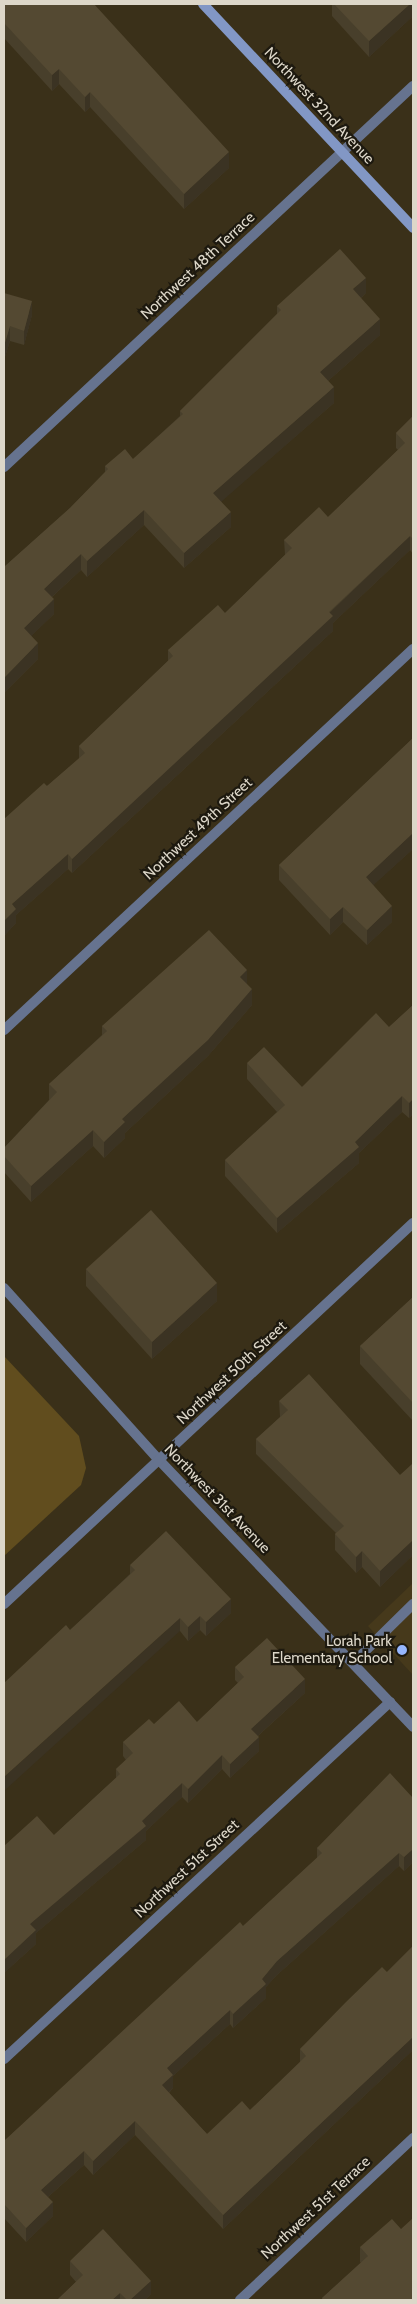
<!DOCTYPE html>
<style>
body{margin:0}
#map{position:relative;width:417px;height:2304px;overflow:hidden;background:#3a3019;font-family:Cabin,sans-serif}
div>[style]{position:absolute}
.built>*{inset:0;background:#46391b}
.green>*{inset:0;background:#614d1e}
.service>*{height:10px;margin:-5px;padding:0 5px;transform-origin:5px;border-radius:5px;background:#66738f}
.minor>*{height:10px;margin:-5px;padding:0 5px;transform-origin:5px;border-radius:5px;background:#66738f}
.secondary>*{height:10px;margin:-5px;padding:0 5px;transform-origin:5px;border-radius:5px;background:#8297c5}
.wall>*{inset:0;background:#483f2b}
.shaded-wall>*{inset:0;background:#3b3323}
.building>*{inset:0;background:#544932}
.dots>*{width:14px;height:14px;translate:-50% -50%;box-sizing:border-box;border:2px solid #1d190f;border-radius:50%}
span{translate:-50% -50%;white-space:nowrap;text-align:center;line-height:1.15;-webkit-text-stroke:4.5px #1d190f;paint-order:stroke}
.street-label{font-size:15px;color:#ddd7c9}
.poi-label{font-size:15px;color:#ddd7c9}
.right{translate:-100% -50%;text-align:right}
.frame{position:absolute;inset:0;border:5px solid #ddd7c9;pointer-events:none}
</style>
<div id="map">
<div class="built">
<div style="clip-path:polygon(413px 1583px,413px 1675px,368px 1626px)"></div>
</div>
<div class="green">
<div style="clip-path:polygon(4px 1356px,79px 1436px,86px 1468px,81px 1485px,4px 1556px)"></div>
</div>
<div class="service">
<div style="left:353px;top:1663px;width:84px;rotate:-44.5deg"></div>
</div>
<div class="minor">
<div style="left:4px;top:467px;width:559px;rotate:-42.97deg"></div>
<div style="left:4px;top:1030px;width:559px;rotate:-42.97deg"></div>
<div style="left:4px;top:1288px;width:233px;rotate:48deg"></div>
<div style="left:160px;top:1461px;width:367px;rotate:46.4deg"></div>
<div style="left:4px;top:1604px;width:559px;rotate:-42.97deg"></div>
<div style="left:4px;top:2059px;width:526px;rotate:-42.76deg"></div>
<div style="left:240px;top:2300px;width:237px;rotate:-43.1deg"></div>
</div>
<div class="secondary">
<div style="left:203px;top:4px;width:307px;rotate:46.8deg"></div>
</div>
<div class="wall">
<div style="clip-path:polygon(4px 4px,229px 168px,184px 209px,90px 107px,85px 112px,59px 84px,52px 91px,4px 38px)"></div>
<div style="clip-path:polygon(332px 4px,413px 4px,413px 16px,369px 57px,332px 16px)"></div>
<div style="clip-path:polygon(4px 293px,32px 315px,24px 345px,10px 341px,4px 360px)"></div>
<div style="clip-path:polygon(366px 293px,361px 298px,380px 335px,328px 381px,334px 403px,221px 501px,231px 527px,184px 568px,144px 525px,87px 577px,81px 570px,52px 597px,54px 614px,31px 636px,38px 659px,4px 693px,4px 567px,70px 508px,105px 472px,105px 466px,133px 459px,180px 416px,180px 411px,277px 314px,277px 306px)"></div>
<div style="clip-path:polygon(413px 416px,413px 554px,410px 550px,333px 623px,333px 631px,72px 873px,68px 869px,16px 915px,16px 923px,4px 936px,47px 786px,79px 759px,79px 746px,168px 661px,168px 650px,225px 613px,285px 555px,284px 540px,328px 517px,398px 450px,396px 448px,396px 433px)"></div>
<div style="clip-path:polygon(413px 738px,413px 849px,373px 885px,392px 922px,367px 945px,343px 922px,330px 935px,279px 880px,279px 865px)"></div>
<div style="clip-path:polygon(247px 984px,252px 1005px,208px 1056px,125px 1133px,125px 1138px,104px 1158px,93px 1146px,31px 1202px,4px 1172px,4px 1148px,49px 1100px,49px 1084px,102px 1035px,102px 1026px)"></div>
<div style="clip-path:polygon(413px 1005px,413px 1114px,409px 1118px,402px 1112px,359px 1153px,359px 1163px,277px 1233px,225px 1176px,225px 1160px,277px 1112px,247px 1079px,247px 1063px,302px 1087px,389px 1027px)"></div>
<div style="clip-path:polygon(86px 1269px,217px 1301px,152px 1359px,86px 1286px)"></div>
<div style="clip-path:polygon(413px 1297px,413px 1421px,360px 1364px,360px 1346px)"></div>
<div style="clip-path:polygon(279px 1401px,400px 1475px,413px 1466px,413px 1555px,380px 1587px,362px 1567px,356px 1573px,335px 1550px,335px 1534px,336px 1533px,256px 1454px,256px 1439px,280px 1417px)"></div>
<div style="clip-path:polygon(130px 1565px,231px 1613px,206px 1636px,200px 1630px,188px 1641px,180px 1631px,70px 1630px,130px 1574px)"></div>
<div style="clip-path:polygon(235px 1667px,305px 1693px,258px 1736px,259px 1751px,230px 1778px,222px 1769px,188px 1803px,182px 1797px,146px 1831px,146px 1840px,36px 1933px,36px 1944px,4px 1973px,54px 1835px,116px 1778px,116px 1769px,126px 1760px,123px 1756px,123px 1742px,154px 1724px,197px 1722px,238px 1683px,235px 1680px)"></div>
<div style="clip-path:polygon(413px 1798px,413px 1862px,404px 1871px,399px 1866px,277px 1975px,266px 1987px,266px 1998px,233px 2028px,230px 2024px,173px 2076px,173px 2088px,169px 2093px,207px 2134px,250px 2110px,300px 2063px,300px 2049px,387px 1972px,413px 1946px,413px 2050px,223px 2229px,135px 2135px,93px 2175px,84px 2165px,48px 2197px,53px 2216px,26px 2242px,4px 2218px,4px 2141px,243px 1926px,317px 1858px,317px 1848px)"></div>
<div style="clip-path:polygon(401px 2229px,413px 2300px,322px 2300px,322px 2298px,361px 2263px,360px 2262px,360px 2247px)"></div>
<div style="clip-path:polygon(70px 2261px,151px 2294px,145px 2300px,57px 2300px,76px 2282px,70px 2275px)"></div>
</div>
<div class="shaded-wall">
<div style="clip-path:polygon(410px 4px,413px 4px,413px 16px,369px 57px,369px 41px)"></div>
<div style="clip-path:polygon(59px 69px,59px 84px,52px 91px,52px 75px)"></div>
<div style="clip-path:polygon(90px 92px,90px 107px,85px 112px,85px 97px)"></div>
<div style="clip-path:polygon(229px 152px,229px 168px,184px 209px,184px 194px)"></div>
<div style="clip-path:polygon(366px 278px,366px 293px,353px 305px,353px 289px)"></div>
<div style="clip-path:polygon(32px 301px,32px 315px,24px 345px,24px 331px)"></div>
<div style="clip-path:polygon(380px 319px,380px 335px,320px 388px,320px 372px)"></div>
<div style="clip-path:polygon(10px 326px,10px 341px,4px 360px,4px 346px)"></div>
<div style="clip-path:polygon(334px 387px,334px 403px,213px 509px,213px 493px)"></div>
<div style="clip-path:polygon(144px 510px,144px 525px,87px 577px,87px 561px)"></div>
<div style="clip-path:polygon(231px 512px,231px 527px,184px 568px,184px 553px)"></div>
<div style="clip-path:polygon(410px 536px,410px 550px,333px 623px,333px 631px,72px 873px,72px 859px)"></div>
<div style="clip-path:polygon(81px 554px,81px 570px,44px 604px,44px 589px)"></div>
<div style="clip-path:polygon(54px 599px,54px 614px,24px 643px,24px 628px)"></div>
<div style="clip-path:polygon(38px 643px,38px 659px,4px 693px,4px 678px)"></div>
<div style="clip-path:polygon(413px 833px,413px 849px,366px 892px,366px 877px)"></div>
<div style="clip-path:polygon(68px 854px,68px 869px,16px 915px,16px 923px,4px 936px,4px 921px,12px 904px)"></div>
<div style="clip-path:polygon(392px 906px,392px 922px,367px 945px,367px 930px)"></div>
<div style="clip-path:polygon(343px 907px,343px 922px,330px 935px,330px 919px)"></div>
<div style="clip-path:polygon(247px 970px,247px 986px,240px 977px)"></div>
<div style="clip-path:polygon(252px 989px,252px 1005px,208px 1056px,125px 1133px,125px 1138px,104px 1158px,104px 1142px,122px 1119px)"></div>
<div style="clip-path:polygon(402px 1096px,402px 1112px,359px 1153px,359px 1163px,277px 1233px,277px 1218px)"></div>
<div style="clip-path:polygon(413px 1099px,413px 1114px,409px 1118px,409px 1103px)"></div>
<div style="clip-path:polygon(93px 1130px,93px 1146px,31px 1202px,31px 1186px)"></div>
<div style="clip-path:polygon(217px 1283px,217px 1301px,152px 1359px,152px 1342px)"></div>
<div style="clip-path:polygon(413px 1540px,413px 1555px,380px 1587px,380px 1571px)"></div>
<div style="clip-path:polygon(362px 1551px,362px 1567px,356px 1573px,356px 1557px)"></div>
<div style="clip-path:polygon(231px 1599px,231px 1613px,206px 1636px,206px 1622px)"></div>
<div style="clip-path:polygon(200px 1616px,200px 1630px,188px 1641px,188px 1627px)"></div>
<div style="clip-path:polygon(180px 1618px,180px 1631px,4px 1791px,4px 1777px)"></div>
<div style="clip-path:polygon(305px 1679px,305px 1693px,251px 1742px,251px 1729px)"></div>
<div style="clip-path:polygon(259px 1737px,259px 1751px,230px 1778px,230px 1764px)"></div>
<div style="clip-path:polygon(222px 1755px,222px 1769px,188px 1803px,188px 1789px)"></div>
<div style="clip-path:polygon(182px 1783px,182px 1797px,146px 1831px,146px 1840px,36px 1933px,36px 1944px,4px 1973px,4px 1960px,30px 1924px)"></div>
<div style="clip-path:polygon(413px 1849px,413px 1862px,404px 1871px,404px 1857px)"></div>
<div style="clip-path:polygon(399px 1853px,399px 1866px,277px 1975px,266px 1987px,266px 1998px,233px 2028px,233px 2014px,277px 1961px)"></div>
<div style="clip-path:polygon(230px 2010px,230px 2024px,173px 2076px,173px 2088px,162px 2099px,162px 2085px,167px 2068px)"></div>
<div style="clip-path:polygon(413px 2037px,413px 2050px,223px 2229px,223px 2215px)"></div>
<div style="clip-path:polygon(135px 2121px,135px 2135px,93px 2175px,93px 2161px)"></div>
<div style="clip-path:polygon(84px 2151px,84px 2165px,41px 2203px,41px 2190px)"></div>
<div style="clip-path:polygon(53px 2202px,53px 2216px,26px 2242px,26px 2228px)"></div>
<div style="clip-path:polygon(151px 2281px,151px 2294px,145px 2300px,130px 2300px)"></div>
<div style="clip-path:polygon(120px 2293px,120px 2300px,112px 2300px)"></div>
</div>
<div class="building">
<div style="clip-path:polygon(4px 4px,94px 4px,229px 152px,184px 194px,90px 92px,85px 97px,59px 69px,52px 75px,4px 23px)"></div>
<div style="clip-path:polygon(334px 4px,410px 4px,369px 41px)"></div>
<div style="clip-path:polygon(340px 249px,366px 278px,353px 289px,380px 319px,320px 372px,334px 387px,213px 493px,231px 512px,184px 553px,144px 510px,87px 561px,81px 554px,44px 589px,54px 599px,24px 628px,38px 643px,4px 678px,4px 567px,70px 508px,108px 469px,105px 466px,125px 449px,133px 459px,183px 414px,180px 411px,281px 310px,277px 306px)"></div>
<div style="clip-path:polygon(4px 293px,32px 301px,24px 331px,10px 326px,4px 346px)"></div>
<div style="clip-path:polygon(413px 416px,413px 539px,410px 536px,329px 612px,333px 616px,72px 859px,68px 854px,12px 904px,16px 909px,4px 921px,4px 819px,44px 783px,47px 786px,85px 753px,79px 746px,173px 656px,168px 650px,218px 605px,225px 613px,292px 548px,284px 540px,319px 507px,328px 517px,405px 443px,396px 433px)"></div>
<div style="clip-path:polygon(413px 738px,413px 833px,366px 877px,392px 906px,367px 930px,343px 907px,330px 919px,279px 865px)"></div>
<div style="clip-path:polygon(209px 930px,247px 970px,240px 977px,252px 989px,208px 1040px,122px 1119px,125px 1122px,104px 1142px,93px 1130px,31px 1186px,4px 1156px,4px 1148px,57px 1092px,49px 1084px,107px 1031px,102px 1026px)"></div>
<div style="clip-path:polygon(413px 1005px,413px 1099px,409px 1103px,402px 1096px,355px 1142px,359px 1147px,277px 1218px,225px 1160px,285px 1105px,247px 1063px,264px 1047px,302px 1087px,376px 1013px,389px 1027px)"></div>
<div style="clip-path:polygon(151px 1210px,217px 1283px,152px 1342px,86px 1269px)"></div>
<div style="clip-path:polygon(413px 1297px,413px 1403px,360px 1346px)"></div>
<div style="clip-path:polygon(309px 1374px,400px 1475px,412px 1464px,413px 1466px,413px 1540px,380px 1571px,362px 1551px,356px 1557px,335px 1534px,344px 1526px,256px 1439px,288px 1410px,279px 1401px)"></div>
<div style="clip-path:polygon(166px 1531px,231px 1599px,206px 1622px,200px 1616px,188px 1627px,180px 1618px,4px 1777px,4px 1683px,66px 1625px,70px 1630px,135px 1570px,130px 1565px)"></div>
<div style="clip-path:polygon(267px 1638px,305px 1679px,251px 1729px,259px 1737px,230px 1764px,222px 1755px,188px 1789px,182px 1783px,142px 1821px,146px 1826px,30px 1924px,36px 1930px,4px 1960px,4px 1846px,37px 1816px,54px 1835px,120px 1774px,116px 1769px,133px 1753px,123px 1742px,149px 1719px,154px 1724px,179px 1701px,197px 1722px,244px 1677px,235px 1667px)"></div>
<div style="clip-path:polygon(390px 1773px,413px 1798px,413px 1849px,404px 1857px,399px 1853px,277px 1961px,262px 1979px,266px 1984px,233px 2014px,230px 2010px,167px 2068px,173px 2075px,162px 2085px,207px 2134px,242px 2101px,250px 2110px,306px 2056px,300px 2049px,346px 2002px,382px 1967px,387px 1972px,413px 1946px,413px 2037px,223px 2215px,135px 2121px,93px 2161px,84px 2151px,41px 2190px,53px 2202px,26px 2228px,4px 2204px,4px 2141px,240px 1922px,243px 1926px,322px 1853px,317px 1848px)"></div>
<div style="clip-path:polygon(413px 2218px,413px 2300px,324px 2300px,322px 2298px,368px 2256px,360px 2247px,392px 2219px,401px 2229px)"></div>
<div style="clip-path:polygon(103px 2229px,151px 2281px,130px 2300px,127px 2300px,120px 2293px,112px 2300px,57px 2300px,83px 2275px,70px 2261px)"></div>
</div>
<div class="dots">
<div style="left:402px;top:1650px;background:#96b6fd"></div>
</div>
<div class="street-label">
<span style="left:319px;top:106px;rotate:47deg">Northwest 32nd Avenue</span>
<span style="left:198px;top:266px;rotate:-43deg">Northwest 48th Terrace</span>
<span style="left:198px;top:829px;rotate:-43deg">Northwest 49th Street</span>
<span style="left:232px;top:1373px;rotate:-43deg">Northwest 50th Street</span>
<span style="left:217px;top:1499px;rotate:46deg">Northwest 31st Avenue</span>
<span style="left:187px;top:1869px;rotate:-43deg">Northwest 51st Street</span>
<span style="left:316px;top:2208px;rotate:-43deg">Northwest 51st Terrace</span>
</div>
<div class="poi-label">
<span class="right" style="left:392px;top:1650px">Lorah Park<br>Elementary School</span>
</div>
<div class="frame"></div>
</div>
